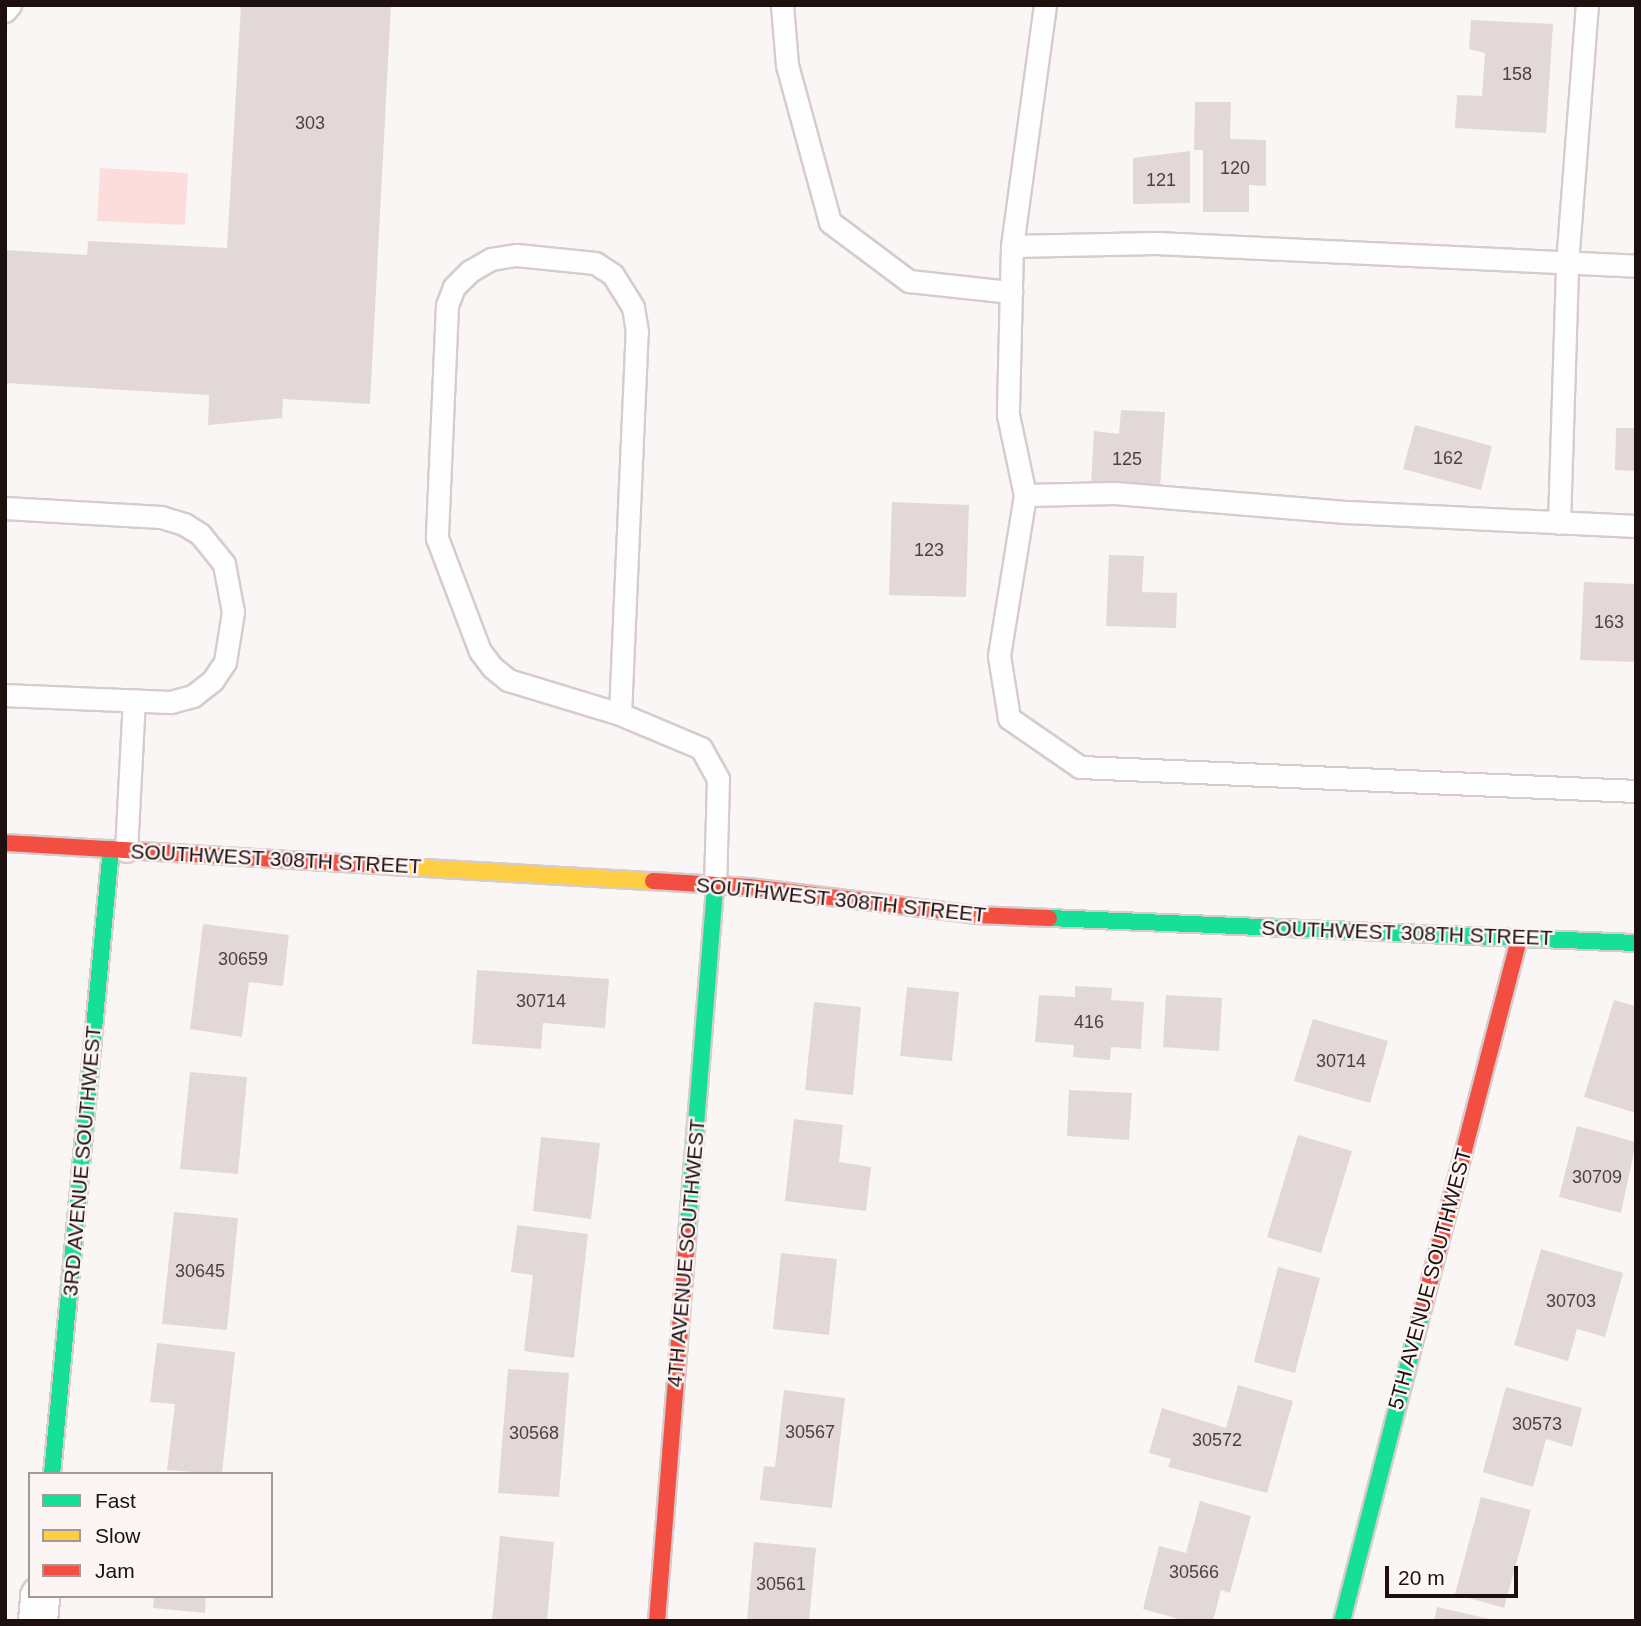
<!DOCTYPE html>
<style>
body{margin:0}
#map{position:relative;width:1641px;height:1626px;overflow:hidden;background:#fbf6f6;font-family:Arial,sans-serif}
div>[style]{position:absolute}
.green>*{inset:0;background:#fddddb}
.building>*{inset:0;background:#e2d8d8}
.roads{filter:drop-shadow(2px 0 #d6cccc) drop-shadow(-2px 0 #d6cccc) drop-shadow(0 2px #d6cccc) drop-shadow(0 -2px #d6cccc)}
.lane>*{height:21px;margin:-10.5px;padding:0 10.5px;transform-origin:10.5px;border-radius:10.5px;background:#fefefe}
.street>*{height:38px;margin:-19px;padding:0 19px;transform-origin:19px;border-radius:19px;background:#fefefe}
.fast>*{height:16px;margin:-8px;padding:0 8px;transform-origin:8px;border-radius:8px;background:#16e098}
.slow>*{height:16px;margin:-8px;padding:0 8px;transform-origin:8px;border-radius:8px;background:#ffcf43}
.jam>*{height:16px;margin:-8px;padding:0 8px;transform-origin:8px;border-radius:8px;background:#f24e42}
span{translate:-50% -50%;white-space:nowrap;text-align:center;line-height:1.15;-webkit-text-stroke:5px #fdf4f4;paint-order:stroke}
.number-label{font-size:18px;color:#4e4241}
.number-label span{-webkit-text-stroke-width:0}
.street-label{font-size:21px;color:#1d100f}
.frame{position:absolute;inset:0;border:7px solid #1d100f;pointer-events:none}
.legend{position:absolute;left:28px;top:1472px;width:245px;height:126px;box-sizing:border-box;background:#fdf4f4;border:2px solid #a39998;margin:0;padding:9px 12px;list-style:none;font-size:21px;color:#1d100f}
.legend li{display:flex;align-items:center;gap:14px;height:35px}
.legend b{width:35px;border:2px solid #a39998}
.scale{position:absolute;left:1385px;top:1566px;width:133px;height:32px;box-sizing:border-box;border:4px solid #1d100f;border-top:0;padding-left:9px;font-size:21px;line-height:24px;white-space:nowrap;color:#1d100f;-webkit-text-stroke:5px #fdf4f4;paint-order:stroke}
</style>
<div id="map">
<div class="green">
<div style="clip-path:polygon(100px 168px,188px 173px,185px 225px,97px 221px)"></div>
</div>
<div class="building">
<div style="clip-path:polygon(241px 5px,391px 5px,370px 404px,283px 399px,282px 418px,208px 425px,209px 395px,5px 383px,5px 250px,87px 255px,88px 241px,227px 248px)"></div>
<div style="clip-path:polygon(1471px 20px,1553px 24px,1546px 133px,1455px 128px,1457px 95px,1482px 96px,1485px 53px,1469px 49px)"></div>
<div style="clip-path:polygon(1195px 102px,1231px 102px,1230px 139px,1266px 140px,1266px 186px,1249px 185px,1249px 212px,1203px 212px,1203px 150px,1194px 150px)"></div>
<div style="clip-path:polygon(1190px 151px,1190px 203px,1133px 204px,1133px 158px)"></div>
<div style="clip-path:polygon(1121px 410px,1165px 412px,1160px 488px,1091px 485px,1094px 431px,1119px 434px)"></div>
<div style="clip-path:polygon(1415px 425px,1492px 446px,1481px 490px,1403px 469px)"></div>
<div style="clip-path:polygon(1616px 428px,1636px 428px,1636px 471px,1615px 470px)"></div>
<div style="clip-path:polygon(892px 502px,969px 505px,966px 597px,889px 595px)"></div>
<div style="clip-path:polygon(1109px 555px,1144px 556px,1142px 592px,1177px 593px,1176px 628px,1106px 626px)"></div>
<div style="clip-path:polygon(1584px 582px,1636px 584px,1636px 662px,1580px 660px)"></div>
<div style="clip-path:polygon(203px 924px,289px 935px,283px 986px,249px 982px,242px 1037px,190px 1029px)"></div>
<div style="clip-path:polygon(477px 970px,609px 979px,605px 1028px,543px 1023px,541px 1049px,472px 1044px)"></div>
<div style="clip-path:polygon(1075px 986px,1112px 988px,1111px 1000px,1144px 1002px,1141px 1049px,1111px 1047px,1110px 1060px,1073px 1057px,1074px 1045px,1035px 1042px,1039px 995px,1075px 997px)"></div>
<div style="clip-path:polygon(907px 987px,959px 992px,952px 1061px,900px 1056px)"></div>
<div style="clip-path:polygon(1166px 995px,1222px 998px,1219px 1051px,1163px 1047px)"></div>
<div style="clip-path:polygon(1614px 1000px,1636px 1006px,1636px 1113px,1584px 1097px)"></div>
<div style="clip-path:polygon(814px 1002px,861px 1007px,853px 1095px,805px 1090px)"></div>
<div style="clip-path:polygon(1313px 1019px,1388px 1041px,1370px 1103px,1294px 1081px)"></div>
<div style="clip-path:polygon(190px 1072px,247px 1077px,238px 1174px,180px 1169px)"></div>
<div style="clip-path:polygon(1069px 1090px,1132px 1093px,1129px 1140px,1067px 1136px)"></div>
<div style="clip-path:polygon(794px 1119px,843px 1125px,839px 1162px,871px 1167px,866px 1211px,785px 1201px)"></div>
<div style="clip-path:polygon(1577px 1126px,1636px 1142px,1621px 1213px,1559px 1197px)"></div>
<div style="clip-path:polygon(1298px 1135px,1352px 1151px,1321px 1253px,1267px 1237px)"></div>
<div style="clip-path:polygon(541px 1137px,600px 1143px,591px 1219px,533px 1211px)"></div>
<div style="clip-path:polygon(174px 1212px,238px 1218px,227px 1330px,162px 1324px)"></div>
<div style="clip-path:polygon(517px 1225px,588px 1234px,574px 1358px,524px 1351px,533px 1275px,511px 1272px)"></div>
<div style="clip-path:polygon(1541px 1249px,1623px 1273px,1605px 1337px,1577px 1329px,1568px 1361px,1514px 1345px)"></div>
<div style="clip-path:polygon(781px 1253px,837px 1259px,829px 1335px,773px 1329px)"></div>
<div style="clip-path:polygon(1278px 1267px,1320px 1278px,1295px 1373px,1254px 1362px)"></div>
<div style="clip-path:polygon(157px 1343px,235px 1352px,222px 1474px,167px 1470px,175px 1404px,150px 1402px)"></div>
<div style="clip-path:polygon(508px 1369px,569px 1373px,559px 1497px,498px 1493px)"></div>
<div style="clip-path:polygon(1238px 1385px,1293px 1401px,1267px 1493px,1168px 1467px,1171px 1459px,1149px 1453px,1162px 1408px,1226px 1428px)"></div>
<div style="clip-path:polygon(1506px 1387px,1582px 1408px,1572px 1447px,1546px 1439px,1533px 1487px,1483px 1472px)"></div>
<div style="clip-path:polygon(784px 1390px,845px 1398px,832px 1508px,760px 1500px,764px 1466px,775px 1467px)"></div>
<div style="clip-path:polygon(1481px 1497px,1531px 1510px,1504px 1608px,1455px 1594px)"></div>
<div style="clip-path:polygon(1200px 1501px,1251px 1516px,1230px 1593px,1221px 1590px,1213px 1621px,1186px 1621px,1143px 1609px,1159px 1546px,1186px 1553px)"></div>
<div style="clip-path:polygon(500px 1536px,554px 1542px,547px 1621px,492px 1621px)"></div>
<div style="clip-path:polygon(754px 1542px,816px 1548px,809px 1621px,747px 1621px)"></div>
<div style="clip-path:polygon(154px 1596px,206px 1596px,205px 1613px,153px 1608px)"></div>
<div style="clip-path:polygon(1437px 1607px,1494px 1620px,1494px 1621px,1434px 1621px)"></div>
</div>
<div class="roads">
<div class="lane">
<div style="left:782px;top:5px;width:60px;rotate:85.2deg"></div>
<div style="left:787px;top:65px;width:163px;rotate:74.7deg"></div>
<div style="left:830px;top:222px;width:99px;rotate:36.8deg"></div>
<div style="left:909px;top:281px;width:103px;rotate:6.2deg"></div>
<div style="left:1045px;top:5px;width:243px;rotate:97.8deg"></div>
<div style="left:1012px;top:246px;width:169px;rotate:91.4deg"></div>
<div style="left:1008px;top:415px;width:82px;rotate:78deg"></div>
<div style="left:1025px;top:495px;width:163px;rotate:99.2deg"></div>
<div style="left:999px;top:656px;width:63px;rotate:80.8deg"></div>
<div style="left:1009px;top:718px;width:86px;rotate:34.6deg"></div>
<div style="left:1080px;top:767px;width:557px;rotate:2.47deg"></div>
<div style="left:5px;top:11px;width:8px;rotate:-50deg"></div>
<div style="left:1012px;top:246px;width:144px;rotate:-1.2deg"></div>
<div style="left:1156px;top:243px;width:481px;rotate:2.7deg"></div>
<div style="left:1025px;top:495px;width:90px;rotate:-1.3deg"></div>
<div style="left:1115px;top:493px;width:234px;rotate:4.7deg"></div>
<div style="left:1348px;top:512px;width:288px;rotate:2.8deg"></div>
<div style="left:5px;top:508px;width:156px;rotate:3.3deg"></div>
<div style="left:161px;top:517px;width:24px;rotate:17deg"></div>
<div style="left:184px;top:524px;width:19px;rotate:32deg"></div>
<div style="left:200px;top:534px;width:38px;rotate:51deg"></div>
<div style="left:224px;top:564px;width:49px;rotate:79.4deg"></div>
<div style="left:233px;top:612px;width:51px;rotate:99.1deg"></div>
<div style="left:225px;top:662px;width:23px;rotate:124deg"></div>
<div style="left:212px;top:681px;width:24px;rotate:142deg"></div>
<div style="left:193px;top:696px;width:23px;rotate:165deg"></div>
<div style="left:171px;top:702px;width:166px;rotate:-177.6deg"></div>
<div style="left:1559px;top:523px;width:259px;rotate:-88.2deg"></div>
<div style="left:1567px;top:264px;width:260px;rotate:-85.6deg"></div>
<div style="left:620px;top:714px;width:382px;rotate:-87.5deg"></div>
<div style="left:637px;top:332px;width:25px;rotate:-99deg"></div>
<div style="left:633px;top:307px;width:39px;rotate:-122deg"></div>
<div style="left:612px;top:274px;width:20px;rotate:-147deg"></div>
<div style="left:595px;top:263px;width:79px;rotate:-174.2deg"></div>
<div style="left:516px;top:255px;width:25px;rotate:171deg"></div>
<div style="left:491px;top:259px;width:24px;rotate:150deg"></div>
<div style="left:470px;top:271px;width:23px;rotate:135deg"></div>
<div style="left:454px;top:287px;width:19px;rotate:111deg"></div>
<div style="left:447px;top:305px;width:233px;rotate:92.5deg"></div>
<div style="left:437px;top:538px;width:121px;rotate:69.2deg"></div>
<div style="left:480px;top:651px;width:20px;rotate:53deg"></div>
<div style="left:492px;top:667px;width:21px;rotate:39deg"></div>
<div style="left:508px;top:680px;width:117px;rotate:16.9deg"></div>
<div style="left:620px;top:714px;width:88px;rotate:22.8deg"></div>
<div style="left:701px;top:748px;width:35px;rotate:61deg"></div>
<div style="left:718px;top:779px;width:106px;rotate:91.6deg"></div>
<div style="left:126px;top:851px;width:151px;rotate:-87deg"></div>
</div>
<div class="street">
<div style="left:38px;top:1621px;width:25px;rotate:-85deg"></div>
</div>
<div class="fast">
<div style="left:1049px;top:918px;width:588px;rotate:2.44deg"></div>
<div style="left:687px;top:1236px;width:352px;rotate:-85.4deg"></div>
<div style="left:52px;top:1474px;width:628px;rotate:-84.61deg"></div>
<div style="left:1342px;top:1621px;width:327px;rotate:-75.5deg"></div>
</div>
<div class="slow">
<div style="left:390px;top:866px;width:263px;rotate:3.3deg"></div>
</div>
<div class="jam">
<div style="left:5px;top:843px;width:386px;rotate:3.4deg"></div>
<div style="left:653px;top:881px;width:96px;rotate:3.6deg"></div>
<div style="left:749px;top:887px;width:229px;rotate:7deg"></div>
<div style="left:976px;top:915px;width:73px;rotate:2.4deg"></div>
<div style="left:1424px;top:1304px;width:378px;rotate:-75.4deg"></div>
<div style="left:657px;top:1621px;width:386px;rotate:-85.5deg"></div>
</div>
</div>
<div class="number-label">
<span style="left:1517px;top:74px">158</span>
<span style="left:310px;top:123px">303</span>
<span style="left:1235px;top:168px">120</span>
<span style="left:1161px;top:180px">121</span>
<span style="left:1448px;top:458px">162</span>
<span style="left:1127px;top:459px">125</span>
<span style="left:929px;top:550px">123</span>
<span style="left:1609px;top:622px">163</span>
<span style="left:243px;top:959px">30659</span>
<span style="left:541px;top:1001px">30714</span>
<span style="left:1089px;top:1022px">416</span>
<span style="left:1341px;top:1061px">30714</span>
<span style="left:1597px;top:1177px">30709</span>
<span style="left:200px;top:1271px">30645</span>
<span style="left:1571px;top:1301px">30703</span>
<span style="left:1537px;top:1424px">30573</span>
<span style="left:810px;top:1432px">30567</span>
<span style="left:534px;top:1433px">30568</span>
<span style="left:1217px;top:1440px">30572</span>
<span style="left:1194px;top:1572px">30566</span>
<span style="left:781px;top:1584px">30561</span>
</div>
<div class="street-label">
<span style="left:276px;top:859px;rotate:3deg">SOUTHWEST 308TH STREET</span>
<span style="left:841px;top:900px;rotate:6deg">SOUTHWEST 308TH STREET</span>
<span style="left:1407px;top:933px;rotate:2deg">SOUTHWEST 308TH STREET</span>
<span style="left:82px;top:1161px;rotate:-85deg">3RD AVENUE SOUTHWEST</span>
<span style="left:686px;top:1253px;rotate:-85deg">4TH AVENUE SOUTHWEST</span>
<span style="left:1430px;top:1279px;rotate:-75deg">5TH AVENUE SOUTHWEST</span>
</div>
<div class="frame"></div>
<ul class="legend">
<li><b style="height:9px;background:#16e098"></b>Fast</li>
<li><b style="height:9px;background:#ffcf43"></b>Slow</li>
<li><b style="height:9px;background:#f24e42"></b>Jam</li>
</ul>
<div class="scale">20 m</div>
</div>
